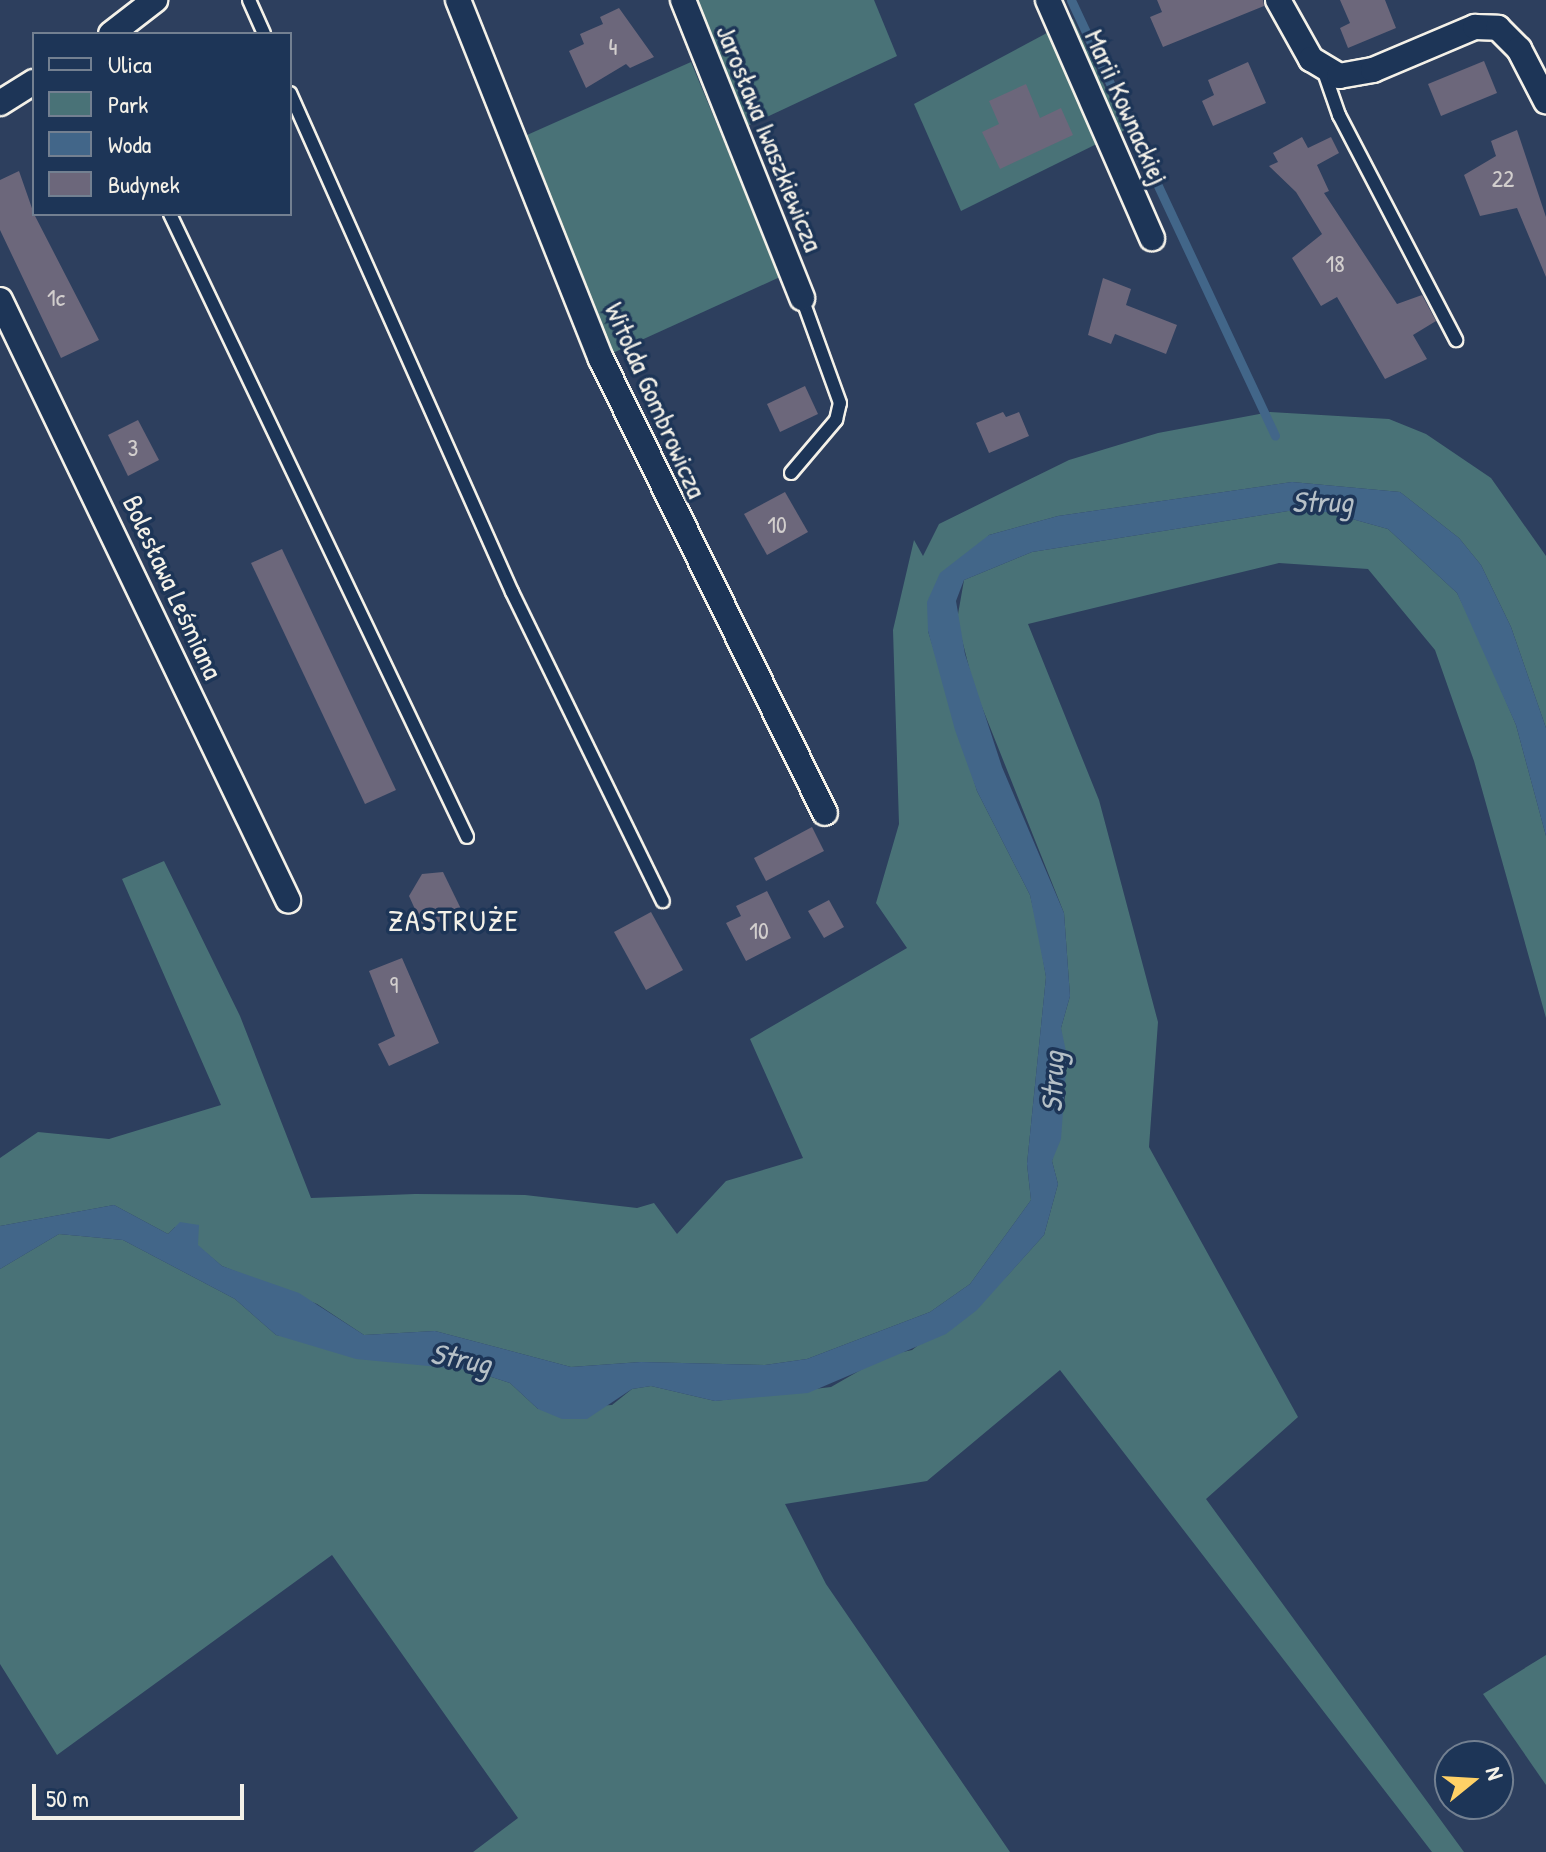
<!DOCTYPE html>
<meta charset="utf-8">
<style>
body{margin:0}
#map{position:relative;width:1546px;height:1852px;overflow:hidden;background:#2d3f5e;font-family:"Patrick Hand",sans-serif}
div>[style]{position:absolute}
.green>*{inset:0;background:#497277}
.water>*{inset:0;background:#426689}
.stream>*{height:9px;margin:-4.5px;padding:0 4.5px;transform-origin:4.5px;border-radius:4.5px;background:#426689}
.building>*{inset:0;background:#6c677b}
.roads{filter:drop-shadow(2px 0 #f4f1e8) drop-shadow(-2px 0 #f4f1e8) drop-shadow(0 2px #f4f1e8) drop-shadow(0 -2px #f4f1e8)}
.service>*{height:12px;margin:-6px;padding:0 6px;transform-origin:6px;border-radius:6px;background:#1d3557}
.minor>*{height:24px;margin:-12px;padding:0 12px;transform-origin:12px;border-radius:12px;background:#1d3557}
span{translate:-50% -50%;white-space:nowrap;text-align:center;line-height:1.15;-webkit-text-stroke:7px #1d3557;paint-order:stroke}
.number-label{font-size:24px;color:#d2cecd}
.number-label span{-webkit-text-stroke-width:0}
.street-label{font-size:28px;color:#f4f1e8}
.water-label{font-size:30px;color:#b6c0c7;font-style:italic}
.neighbourhood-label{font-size:30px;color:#f4f1e8;letter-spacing:2px}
.legend{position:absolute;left:32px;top:32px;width:260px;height:184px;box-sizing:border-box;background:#1d3557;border:2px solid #738091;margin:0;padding:10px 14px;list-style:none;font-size:24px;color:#f4f1e8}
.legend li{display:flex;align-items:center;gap:16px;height:40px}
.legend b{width:40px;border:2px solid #738091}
.north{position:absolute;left:1434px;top:1740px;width:80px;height:80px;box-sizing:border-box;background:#1d3557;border:2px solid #738091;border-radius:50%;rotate:72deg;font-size:22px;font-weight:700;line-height:32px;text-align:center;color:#f4f1e8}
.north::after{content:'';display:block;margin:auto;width:28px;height:36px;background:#ffd166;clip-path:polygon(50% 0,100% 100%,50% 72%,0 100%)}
.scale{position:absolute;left:32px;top:1784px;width:212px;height:36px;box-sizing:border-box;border:4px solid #f4f1e8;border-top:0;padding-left:10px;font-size:24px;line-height:28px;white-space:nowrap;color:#f4f1e8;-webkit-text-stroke:6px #1d3557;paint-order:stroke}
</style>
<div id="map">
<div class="green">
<div style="clip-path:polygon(690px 0,874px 0,897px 56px,741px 129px)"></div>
<div style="clip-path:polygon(1073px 19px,1125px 130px,961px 211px,914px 104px)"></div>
<div style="clip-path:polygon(691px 62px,780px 277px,604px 357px,518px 139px)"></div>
<div style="clip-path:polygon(1270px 412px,1389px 419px,1426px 434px,1491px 478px,1546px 556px,1546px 728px,1511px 627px,1481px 565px,1459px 538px,1400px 492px,1292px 482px,1058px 516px,989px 535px,928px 631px,977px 791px,1030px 895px,1038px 929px,1046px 977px,1027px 1164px,1031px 1200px,970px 1284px,930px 1312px,807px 1359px,765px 1365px,641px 1362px,571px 1367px,435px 1331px,364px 1335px,317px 1304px,222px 1266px,175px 1227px,168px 1234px,114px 1205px,0 1226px,0 1158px,38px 1132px,109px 1139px,221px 1105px,122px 879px,164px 861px,240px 1016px,311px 1198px,415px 1194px,525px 1195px,637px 1208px,654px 1203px,677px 1234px,726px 1181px,803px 1158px,750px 1039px,907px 948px,876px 903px,899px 824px,893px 630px,914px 540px,923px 556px,939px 524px,1069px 460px,1158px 433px)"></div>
<div style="clip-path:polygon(1288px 511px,1327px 512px,1388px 529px,1457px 593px,1476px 631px,1516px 725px,1546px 836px,1546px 1018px,1474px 761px,1435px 650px,1368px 569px,1279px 563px,1028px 624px,1099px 800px,1158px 1022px,1149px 1147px,1298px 1417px,1206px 1499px,1464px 1852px,1432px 1852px,1060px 1370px,927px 1481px,785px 1504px,826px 1584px,1010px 1852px,473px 1852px,518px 1818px,332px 1555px,57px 1755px,0 1664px,0 1269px,59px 1234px,123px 1240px,235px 1299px,276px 1335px,470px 1370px,510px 1383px,538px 1409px,612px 1405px,632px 1389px,651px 1386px,715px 1401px,831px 1387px,885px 1356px,912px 1350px,1007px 1276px,1044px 1235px,1058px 1184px,1052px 1161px,1065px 1097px,1061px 1028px,1070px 996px,1064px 913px,974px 687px,957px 620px,964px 580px,1032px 552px)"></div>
<div style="clip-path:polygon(1546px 1655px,1546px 1785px,1483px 1694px)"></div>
</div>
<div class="water">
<div style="clip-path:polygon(1292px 482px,1400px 492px,1459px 538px,1481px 565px,1511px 627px,1546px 728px,1546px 836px,1516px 725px,1457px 593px,1388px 529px,1327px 512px,1288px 511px,1032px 552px,964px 580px,956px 601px,965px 654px,1002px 767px,1064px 913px,1070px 996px,1061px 1028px,1067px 1056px,1061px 1139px,1052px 1161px,1058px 1184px,1044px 1235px,977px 1310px,946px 1334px,808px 1393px,715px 1401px,651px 1386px,632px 1389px,587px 1419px,562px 1419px,538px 1409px,510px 1383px,470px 1370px,356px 1359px,276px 1335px,235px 1299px,123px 1240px,59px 1234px,0 1269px,0 1226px,114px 1205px,168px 1234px,180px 1222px,199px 1225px,198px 1245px,222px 1266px,299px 1293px,364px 1335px,435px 1331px,571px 1367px,641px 1362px,765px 1365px,807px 1359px,930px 1312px,970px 1284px,1031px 1200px,1027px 1164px,1046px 977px,1030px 895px,977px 791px,955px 730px,928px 631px,927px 602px,940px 573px,989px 535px,1058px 516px)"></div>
</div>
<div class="stream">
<div style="left:1071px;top:0;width:481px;rotate:64.9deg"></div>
</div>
<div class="building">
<div style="clip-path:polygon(1157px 0,1263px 0,1264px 6px,1163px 47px,1150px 17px,1162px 12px)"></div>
<div style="clip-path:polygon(1340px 0,1385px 0,1396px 28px,1348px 48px,1340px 28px,1350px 23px)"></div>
<div style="clip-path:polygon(619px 8px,654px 57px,630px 68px,626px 64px,586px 88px,569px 51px,584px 44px,580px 34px,603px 24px,600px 17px)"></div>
<div style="clip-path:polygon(1484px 61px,1497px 93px,1441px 116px,1428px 84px)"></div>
<div style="clip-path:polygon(1248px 62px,1266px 103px,1213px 126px,1202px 101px,1214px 95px,1208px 80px)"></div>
<div style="clip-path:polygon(1026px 84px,1040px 118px,1061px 108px,1073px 135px,1000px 169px,982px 132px,999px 124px,989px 101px)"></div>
<div style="clip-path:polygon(1517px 130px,1546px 217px,1546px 277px,1517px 208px,1480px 216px,1464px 175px,1496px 156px,1491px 141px)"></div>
<div style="clip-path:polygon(1302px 137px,1308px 148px,1331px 137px,1339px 153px,1317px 165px,1329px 191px,1324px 193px,1397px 304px,1422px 295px,1436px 321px,1413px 335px,1427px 359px,1385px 379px,1337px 297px,1321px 306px,1292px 258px,1322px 234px,1296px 192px,1269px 166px,1278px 162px,1273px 153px)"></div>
<div style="clip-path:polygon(19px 171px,34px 214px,99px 340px,61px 358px,0 230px,0 180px)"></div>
<div style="clip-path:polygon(1103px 278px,1131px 289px,1126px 305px,1177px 325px,1166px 354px,1115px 334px,1111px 344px,1088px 335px)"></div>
<div style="clip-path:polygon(805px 386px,818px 414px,780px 432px,767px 404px)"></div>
<div style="clip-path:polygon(1003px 412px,1006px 417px,1019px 412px,1029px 436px,989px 453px,976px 423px)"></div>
<div style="clip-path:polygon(138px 420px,159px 460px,128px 476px,108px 435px)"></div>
<div style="clip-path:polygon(785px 492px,808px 532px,767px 555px,744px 514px)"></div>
<div style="clip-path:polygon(282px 549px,396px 790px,365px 804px,251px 563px)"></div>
<div style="clip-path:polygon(812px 827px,824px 851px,766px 881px,754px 858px)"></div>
<div style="clip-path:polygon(443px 872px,462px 911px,424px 929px,409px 896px,422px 874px)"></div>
<div style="clip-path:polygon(767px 891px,791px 938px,746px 961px,726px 923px,741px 916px,736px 906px)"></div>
<div style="clip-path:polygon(829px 900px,844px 927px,824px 938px,808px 911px)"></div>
<div style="clip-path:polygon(651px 912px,683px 970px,646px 990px,614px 932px)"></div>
<div style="clip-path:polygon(402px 958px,439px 1043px,389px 1066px,378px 1044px,395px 1036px,369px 971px)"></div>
</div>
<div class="roads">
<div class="service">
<div style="left:249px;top:0;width:37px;rotate:66deg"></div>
<div style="left:1324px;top:72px;width:46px;rotate:70.8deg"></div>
<div style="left:1339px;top:115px;width:254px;rotate:62.5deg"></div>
<div style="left:290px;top:93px;width:546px;rotate:66.02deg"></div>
<div style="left:512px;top:592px;width:344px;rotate:64deg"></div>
<div style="left:170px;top:214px;width:690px;rotate:64.51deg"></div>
<div style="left:791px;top:473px;width:70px;rotate:-49.7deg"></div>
<div style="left:836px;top:420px;width:17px;rotate:-77deg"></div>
<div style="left:840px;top:403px;width:112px;rotate:-109.9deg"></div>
</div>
<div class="minor">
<div style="left:458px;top:0;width:386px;rotate:68.3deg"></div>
<div style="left:601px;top:359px;width:506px;rotate:63.74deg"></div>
<div style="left:683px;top:0;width:321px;rotate:68.2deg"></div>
<div style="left:1048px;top:0;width:260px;rotate:66.4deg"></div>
<div style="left:1278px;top:0;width:68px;rotate:60.8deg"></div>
<div style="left:1311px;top:59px;width:33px;rotate:31deg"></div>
<div style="left:1339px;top:76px;width:35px;rotate:-10deg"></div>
<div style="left:1373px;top:70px;width:111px;rotate:-22.9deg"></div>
<div style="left:1475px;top:27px;width:23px;rotate:2deg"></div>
<div style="left:1498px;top:28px;width:30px;rotate:45deg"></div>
<div style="left:1519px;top:49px;width:59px;rotate:62.6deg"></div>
<div style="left:111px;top:34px;width:56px;rotate:-37.7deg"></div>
<div style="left:0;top:103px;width:40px;rotate:-32deg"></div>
<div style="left:0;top:300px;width:666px;rotate:64.36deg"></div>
</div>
</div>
<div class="number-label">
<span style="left:613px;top:47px">4</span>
<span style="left:1503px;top:179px">22</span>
<span style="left:1335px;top:264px">18</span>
<span style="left:56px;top:298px">1c</span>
<span style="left:133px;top:448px">3</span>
<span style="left:777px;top:525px">10</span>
<span style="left:759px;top:931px">10</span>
<span style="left:394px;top:985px">9</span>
</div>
<div class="street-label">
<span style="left:1127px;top:107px;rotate:66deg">Marii Kownackiej</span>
<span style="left:770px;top:138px;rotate:68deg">Jarosława Iwaszkiewicza</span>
<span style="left:656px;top:400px;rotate:66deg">Witolda Gombrowicza</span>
<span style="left:173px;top:587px;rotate:65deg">Bolesława Leśmiana</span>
</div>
<div class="water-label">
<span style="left:1322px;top:501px">Strug</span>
<span style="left:1052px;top:1082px;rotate:-88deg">Strug</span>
<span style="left:461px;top:1358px;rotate:11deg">Strug</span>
</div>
<div class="neighbourhood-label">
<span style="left:454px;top:920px">ZASTRUŻE</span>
</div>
<ul class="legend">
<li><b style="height:10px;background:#1d3557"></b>Ulica</li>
<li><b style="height:22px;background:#497277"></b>Park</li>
<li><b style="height:22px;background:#426689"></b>Woda</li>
<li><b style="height:22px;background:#6c677b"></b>Budynek</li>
</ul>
<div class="north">N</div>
<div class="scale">50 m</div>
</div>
